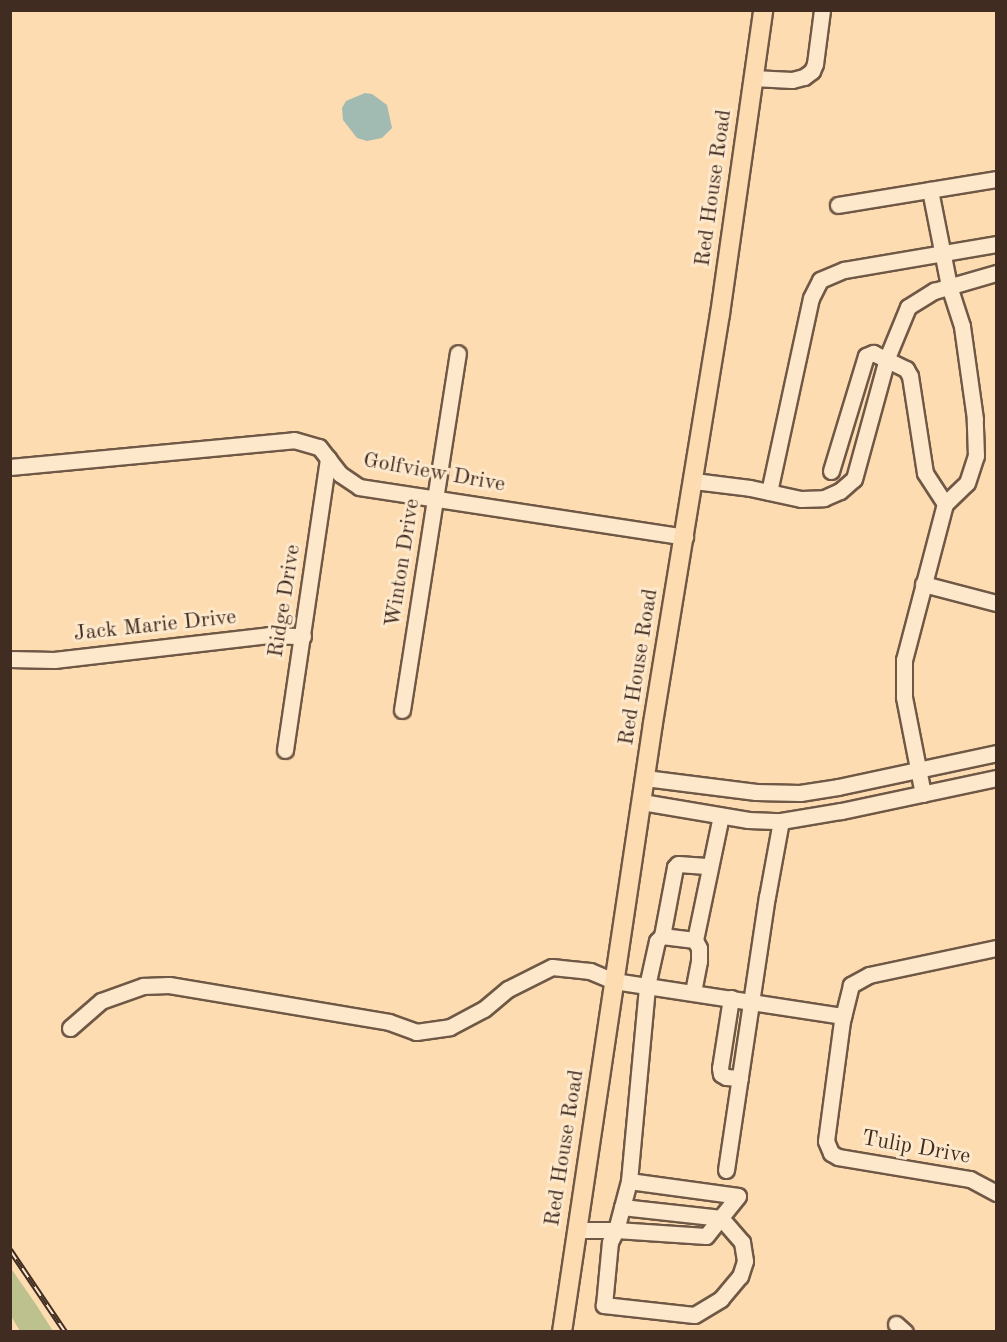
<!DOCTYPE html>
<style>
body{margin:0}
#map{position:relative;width:1007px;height:1342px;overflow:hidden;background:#fcdcb0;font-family:"Old Standard TT",serif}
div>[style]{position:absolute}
.green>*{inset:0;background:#bdc18d}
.water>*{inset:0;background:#a1bab2}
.roads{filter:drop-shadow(2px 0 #705846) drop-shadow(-2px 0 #705846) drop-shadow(0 2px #705846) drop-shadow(0 -2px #705846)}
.minor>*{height:15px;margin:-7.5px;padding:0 7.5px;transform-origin:7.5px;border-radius:7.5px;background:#fde8cc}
.major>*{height:18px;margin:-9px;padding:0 9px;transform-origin:9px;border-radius:9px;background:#fcdcb0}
.rail>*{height:6px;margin-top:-3px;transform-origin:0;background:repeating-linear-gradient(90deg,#fde8cc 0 11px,#412c22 0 22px);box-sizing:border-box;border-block:2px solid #412c22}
span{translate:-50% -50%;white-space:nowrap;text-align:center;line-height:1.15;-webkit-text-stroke:6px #fde8cc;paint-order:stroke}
.street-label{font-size:22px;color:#412c22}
.frame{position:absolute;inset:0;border:12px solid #412c22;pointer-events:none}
</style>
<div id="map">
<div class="green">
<div style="clip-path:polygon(10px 1267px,35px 1303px,53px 1331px,20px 1331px,11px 1316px)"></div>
</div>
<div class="water">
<div style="clip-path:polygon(365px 93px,372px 94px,387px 105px,392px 128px,382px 138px,367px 141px,357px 138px,343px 120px,342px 108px,346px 101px)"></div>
</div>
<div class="roads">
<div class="minor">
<div style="left:753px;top:78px;width:39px;rotate:3deg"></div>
<div style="left:792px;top:80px;width:12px;rotate:-14deg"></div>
<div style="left:804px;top:77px;width:10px;rotate:-37deg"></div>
<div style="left:812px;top:71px;width:8px;rotate:-67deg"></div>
<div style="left:815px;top:64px;width:54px;rotate:-82.6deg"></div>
<div style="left:838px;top:205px;width:160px;rotate:-9.3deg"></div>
<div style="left:10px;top:467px;width:285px;rotate:-5.4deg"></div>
<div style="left:294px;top:440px;width:26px;rotate:16deg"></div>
<div style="left:319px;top:447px;width:34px;rotate:52deg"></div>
<div style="left:340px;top:474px;width:23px;rotate:34deg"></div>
<div style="left:359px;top:487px;width:330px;rotate:8.7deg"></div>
<div style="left:831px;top:471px;width:120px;rotate:-73.1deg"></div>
<div style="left:866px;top:356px;width:8px;rotate:-23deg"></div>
<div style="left:873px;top:353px;width:37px;rotate:26deg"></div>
<div style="left:906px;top:369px;width:8px;rotate:60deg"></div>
<div style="left:910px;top:376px;width:98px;rotate:81.2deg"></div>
<div style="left:925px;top:473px;width:37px;rotate:57deg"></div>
<div style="left:694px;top:481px;width:56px;rotate:7.1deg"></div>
<div style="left:750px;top:488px;width:52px;rotate:12.2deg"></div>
<div style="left:801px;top:499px;width:23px;rotate:-2deg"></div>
<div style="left:824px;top:498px;width:17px;rotate:-24deg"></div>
<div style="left:840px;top:491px;width:18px;rotate:-41deg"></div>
<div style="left:854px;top:479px;width:125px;rotate:-74.7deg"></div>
<div style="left:887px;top:358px;width:55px;rotate:-67.6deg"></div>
<div style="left:908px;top:307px;width:31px;rotate:-32deg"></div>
<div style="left:934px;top:291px;width:65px;rotate:-16.2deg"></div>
<div style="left:769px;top:492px;width:198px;rotate:-77.8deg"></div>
<div style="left:811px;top:298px;width:20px;rotate:-63deg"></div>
<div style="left:820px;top:280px;width:26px;rotate:-23deg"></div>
<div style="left:844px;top:270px;width:154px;rotate:-9.7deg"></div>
<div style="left:923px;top:584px;width:75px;rotate:14.6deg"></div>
<div style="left:10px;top:659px;width:44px;rotate:1.3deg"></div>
<div style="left:54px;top:660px;width:216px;rotate:-6.6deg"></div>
<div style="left:269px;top:635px;width:34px;rotate:2deg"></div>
<div style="left:402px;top:710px;width:361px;rotate:-81.1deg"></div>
<div style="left:285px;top:750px;width:295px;rotate:-81.6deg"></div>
<div style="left:645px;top:778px;width:112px;rotate:7.2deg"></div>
<div style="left:756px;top:792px;width:44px;rotate:1.3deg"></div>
<div style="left:800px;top:793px;width:38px;rotate:-9deg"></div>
<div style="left:838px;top:787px;width:162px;rotate:-12.1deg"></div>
<div style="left:923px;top:794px;width:99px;rotate:-101.1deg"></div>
<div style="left:904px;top:697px;width:37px;rotate:-90deg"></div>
<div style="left:904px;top:660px;width:161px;rotate:-75.3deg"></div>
<div style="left:945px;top:504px;width:30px;rotate:-44deg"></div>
<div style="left:967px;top:483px;width:28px;rotate:-72deg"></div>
<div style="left:976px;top:456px;width:37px;rotate:-92deg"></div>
<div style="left:975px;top:419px;width:94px;rotate:-98deg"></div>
<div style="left:962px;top:326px;width:42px;rotate:-108deg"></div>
<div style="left:949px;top:286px;width:98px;rotate:-101.2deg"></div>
<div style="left:642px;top:802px;width:108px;rotate:9.6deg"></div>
<div style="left:748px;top:820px;width:33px;rotate:2deg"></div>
<div style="left:781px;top:821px;width:61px;rotate:-9.5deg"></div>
<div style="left:841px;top:811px;width:158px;rotate:-12deg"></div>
<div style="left:662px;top:936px;width:33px;rotate:7deg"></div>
<div style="left:996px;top:948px;width:130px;rotate:168deg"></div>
<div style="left:869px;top:975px;width:21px;rotate:151deg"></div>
<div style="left:851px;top:985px;width:37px;rotate:104deg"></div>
<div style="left:842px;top:1021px;width:121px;rotate:97.6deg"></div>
<div style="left:826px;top:1141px;width:13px;rotate:67deg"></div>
<div style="left:831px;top:1153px;width:8px;rotate:30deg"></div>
<div style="left:838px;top:1157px;width:134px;rotate:9.5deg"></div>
<div style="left:970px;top:1179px;width:30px;rotate:28deg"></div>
<div style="left:693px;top:992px;width:32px;rotate:-79deg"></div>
<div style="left:699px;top:961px;width:13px;rotate:-90deg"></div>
<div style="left:699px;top:948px;width:9px;rotate:-117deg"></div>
<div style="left:695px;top:940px;width:127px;rotate:-78.2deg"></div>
<div style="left:731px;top:998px;width:71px;rotate:98.9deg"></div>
<div style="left:720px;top:1068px;width:6px;rotate:81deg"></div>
<div style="left:721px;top:1074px;width:6px;rotate:31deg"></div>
<div style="left:726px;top:1077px;width:14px;rotate:4deg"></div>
<div style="left:70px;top:1028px;width:41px;rotate:-41.1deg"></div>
<div style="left:101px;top:1001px;width:45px;rotate:-19.7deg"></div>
<div style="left:143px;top:986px;width:26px;rotate:-2deg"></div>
<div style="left:169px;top:985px;width:223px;rotate:9.5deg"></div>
<div style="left:389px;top:1022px;width:29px;rotate:20deg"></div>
<div style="left:416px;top:1032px;width:34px;rotate:-8deg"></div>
<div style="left:450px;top:1027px;width:38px;rotate:-28deg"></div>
<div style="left:484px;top:1009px;width:31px;rotate:-40deg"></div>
<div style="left:508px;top:989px;width:49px;rotate:-26.6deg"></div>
<div style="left:552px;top:967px;width:38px;rotate:6deg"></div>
<div style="left:590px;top:971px;width:26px;rotate:23deg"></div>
<div style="left:614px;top:981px;width:232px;rotate:8.7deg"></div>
<div style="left:726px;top:1170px;width:276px;rotate:-81.5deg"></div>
<div style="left:767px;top:897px;width:77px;rotate:-79.6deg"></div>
<div style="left:629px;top:1181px;width:110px;rotate:7.8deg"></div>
<div style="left:622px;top:1207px;width:100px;rotate:6.3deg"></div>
<div style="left:721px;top:1218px;width:32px;rotate:49deg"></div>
<div style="left:742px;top:1242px;width:19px;rotate:81deg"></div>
<div style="left:745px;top:1261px;width:16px;rotate:108deg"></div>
<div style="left:740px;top:1276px;width:30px;rotate:130deg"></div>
<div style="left:721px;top:1299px;width:31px;rotate:149deg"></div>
<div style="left:694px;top:1315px;width:91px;rotate:-173.7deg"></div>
<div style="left:604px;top:1305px;width:63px;rotate:-84.6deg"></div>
<div style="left:610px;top:1242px;width:13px;rotate:-63deg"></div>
<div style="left:616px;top:1230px;width:51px;rotate:-75.1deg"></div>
<div style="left:629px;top:1181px;width:196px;rotate:-84.7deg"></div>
<div style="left:647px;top:986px;width:46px;rotate:-77.5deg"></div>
<div style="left:657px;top:941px;width:7px;rotate:-45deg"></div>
<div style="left:662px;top:936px;width:70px;rotate:-79.3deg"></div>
<div style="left:675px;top:867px;width:4px;rotate:-45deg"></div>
<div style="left:678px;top:864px;width:32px;rotate:4deg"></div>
<div style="left:577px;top:1230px;width:39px"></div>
<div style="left:616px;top:1230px;width:90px;rotate:3.8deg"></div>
<div style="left:706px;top:1236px;width:51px;rotate:-51.3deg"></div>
<div style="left:896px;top:1324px;width:12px;rotate:42deg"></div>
</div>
<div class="major">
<div style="left:562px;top:1332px;width:616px;rotate:-81.5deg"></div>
<div style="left:653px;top:723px;width:414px;rotate:-80.7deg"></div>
<div style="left:720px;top:314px;width:307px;rotate:-81.9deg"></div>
</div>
</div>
<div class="rail">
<div style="left:10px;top:1250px;width:99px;rotate:56.1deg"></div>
</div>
<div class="street-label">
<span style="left:714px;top:188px;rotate:-82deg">Red House Road</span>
<span style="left:434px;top:473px;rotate:10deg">Golfview Drive</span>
<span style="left:403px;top:563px;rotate:-81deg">Winton Drive</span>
<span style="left:285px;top:601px;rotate:-81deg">Ridge Drive</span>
<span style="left:155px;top:626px;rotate:-6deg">Jack Marie Drive</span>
<span style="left:639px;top:667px;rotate:-81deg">Red House Road</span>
<span style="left:565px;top:1148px;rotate:-81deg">Red House Road</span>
<span style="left:916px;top:1148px;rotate:10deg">Tulip Drive</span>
</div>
<div class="frame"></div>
</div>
